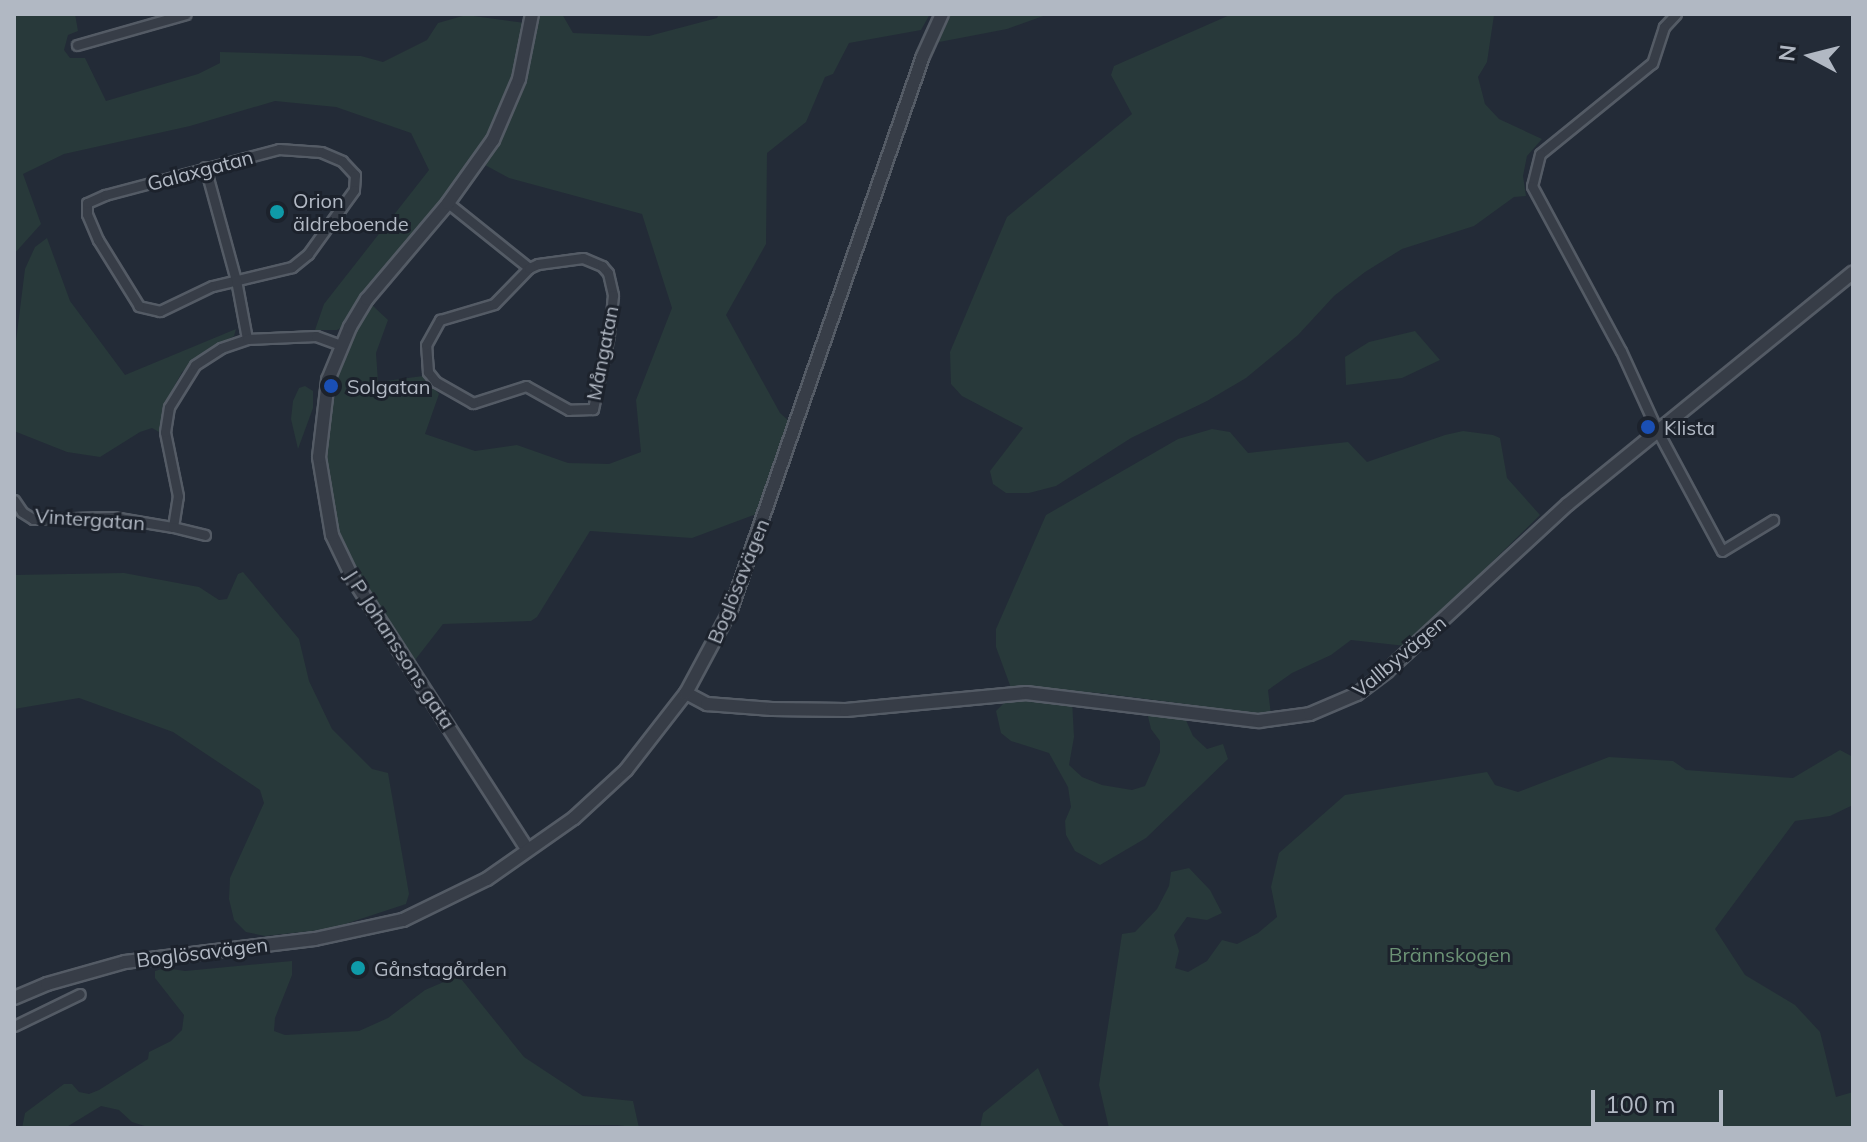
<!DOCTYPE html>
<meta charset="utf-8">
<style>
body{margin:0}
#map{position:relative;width:1867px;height:1142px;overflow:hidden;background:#232b37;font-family:Mulish,sans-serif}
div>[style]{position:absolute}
.green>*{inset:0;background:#28393a}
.roads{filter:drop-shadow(2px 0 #545b65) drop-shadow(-2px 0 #545b65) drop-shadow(0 2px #545b65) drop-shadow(0 -2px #545b65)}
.minor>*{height:9px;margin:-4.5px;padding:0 4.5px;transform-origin:4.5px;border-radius:4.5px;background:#373d47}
.tertiary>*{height:12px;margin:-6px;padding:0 6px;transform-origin:6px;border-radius:6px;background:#373d47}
.dots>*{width:22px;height:22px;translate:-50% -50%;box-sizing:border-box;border:4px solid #1c222c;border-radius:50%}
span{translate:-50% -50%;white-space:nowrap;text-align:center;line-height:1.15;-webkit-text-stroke:6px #1c222c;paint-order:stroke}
.street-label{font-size:20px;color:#b1b8c3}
.poi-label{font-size:20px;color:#b1b8c3}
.left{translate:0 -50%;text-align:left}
.park-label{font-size:20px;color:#6b9275}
.frame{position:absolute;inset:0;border:16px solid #b1b8c3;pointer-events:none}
.north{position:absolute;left:1771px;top:16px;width:80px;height:80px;-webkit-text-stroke:6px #1c222c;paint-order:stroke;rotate:277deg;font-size:22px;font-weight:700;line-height:32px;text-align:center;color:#b1b8c3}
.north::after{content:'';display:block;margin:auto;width:28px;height:36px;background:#b1b8c3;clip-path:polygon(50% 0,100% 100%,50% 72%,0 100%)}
.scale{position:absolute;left:1591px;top:1090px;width:132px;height:36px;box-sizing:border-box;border:4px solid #b1b8c3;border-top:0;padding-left:10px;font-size:24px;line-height:28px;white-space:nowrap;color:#b1b8c3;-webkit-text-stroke:6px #1c222c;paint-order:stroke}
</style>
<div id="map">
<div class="green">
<div style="clip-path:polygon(14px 14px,75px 14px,78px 31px,68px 35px,64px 50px,70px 58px,85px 58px,106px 101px,198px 74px,220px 63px,220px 52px,361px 56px,383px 62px,427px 40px,438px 23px,466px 15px,525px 23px,513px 77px,489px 137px,445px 198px,364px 296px,346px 325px,337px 330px,315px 330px,324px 304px,429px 170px,411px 133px,336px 107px,275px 101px,190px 126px,64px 154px,23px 174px,41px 224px,14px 254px)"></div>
<div style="clip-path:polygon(537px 14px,562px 14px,573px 33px,649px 36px,717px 18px,719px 14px,930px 14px,921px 30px,849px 43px,833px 74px,825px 77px,806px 122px,767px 153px,766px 244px,726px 315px,780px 413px,789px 421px,759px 513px,692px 538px,590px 531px,537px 617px,531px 621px,443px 624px,415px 660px,359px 579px,337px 533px,325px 471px,325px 437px,334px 382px,358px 325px,372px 305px,388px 320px,376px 353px,378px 382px,423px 376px,439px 394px,425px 434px,475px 451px,517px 445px,568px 463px,609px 464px,641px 452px,636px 400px,672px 308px,642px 214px,509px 178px,485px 165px,517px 103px,531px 57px)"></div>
<div style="clip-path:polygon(948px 14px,1049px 14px,1007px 29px,934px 43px)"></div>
<div style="clip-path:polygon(1232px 14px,1494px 15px,1487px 62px,1478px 77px,1485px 104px,1499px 119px,1542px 139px,1527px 156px,1523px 176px,1526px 196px,1514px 197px,1474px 226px,1402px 249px,1365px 272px,1334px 296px,1298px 335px,1246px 378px,1207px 401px,1131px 438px,1056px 486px,1029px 493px,1006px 493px,993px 484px,990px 471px,1023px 428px,962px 396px,951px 384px,950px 352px,1007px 217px,1132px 114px,1111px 75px,1114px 66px)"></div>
<div style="clip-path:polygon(47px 238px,70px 301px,125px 375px,236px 329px,234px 336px,208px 350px,182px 372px,164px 406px,159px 432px,152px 428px,140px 432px,100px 457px,67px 452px,14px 431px,14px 357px,25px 269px,35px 247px)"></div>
<div style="clip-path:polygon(1415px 331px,1440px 360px,1402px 378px,1346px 385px,1345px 357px,1369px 342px)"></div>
<div style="clip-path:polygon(305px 386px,313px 391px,313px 408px,298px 449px,291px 419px,293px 401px,299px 388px)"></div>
<div style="clip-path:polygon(1212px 429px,1230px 432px,1248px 453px,1348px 442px,1367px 462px,1445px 435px,1463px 431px,1493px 435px,1500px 438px,1507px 478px,1540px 515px,1406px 646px,1351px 640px,1331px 655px,1292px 673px,1268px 690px,1271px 715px,1099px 693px,1011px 688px,996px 647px,996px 629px,1046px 515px,1178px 439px)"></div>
<div style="clip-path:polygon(243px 572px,299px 639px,309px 681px,332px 729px,372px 769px,388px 773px,409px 894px,406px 904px,330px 929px,265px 936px,246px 932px,234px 920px,229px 899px,230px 878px,264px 803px,260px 790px,173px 732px,79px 698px,14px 709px,14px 575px,124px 573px,199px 587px,219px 600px,227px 599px,238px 574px)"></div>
<div style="clip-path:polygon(1024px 698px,1072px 700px,1074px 737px,1069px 765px,1082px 777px,1102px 785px,1132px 790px,1145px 786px,1160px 752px,1160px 741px,1151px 729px,1147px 712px,1185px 718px,1193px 736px,1207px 749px,1223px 744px,1228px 759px,1146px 838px,1100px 865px,1075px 851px,1066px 835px,1065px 821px,1071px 807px,1068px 787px,1049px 753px,1011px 741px,1001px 733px,996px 711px,1005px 702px)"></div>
<div style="clip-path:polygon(1840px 750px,1853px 757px,1853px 805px,1830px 816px,1795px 821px,1715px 929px,1745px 975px,1795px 1005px,1820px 1032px,1836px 1097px,1853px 1092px,1853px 1128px,1109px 1128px,1099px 1085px,1122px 934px,1135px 932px,1157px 909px,1169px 886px,1171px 872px,1189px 868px,1210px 890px,1222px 913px,1207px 920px,1187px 917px,1174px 935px,1179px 951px,1175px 968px,1188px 972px,1207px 961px,1222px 940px,1237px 944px,1258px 933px,1277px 917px,1271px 887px,1279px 853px,1345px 795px,1487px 772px,1495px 785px,1518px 792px,1609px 757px,1673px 761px,1686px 770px,1793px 778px)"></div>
<div style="clip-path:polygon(292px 961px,292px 975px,275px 1018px,274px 1031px,285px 1035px,359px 1031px,388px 1018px,425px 990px,453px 978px,462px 980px,524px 1057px,583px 1096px,633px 1101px,639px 1128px,617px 1125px,151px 1128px,132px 1122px,119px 1110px,101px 1106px,65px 1128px,22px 1128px,25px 1113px,64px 1084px,72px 1084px,79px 1092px,89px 1094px,99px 1090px,148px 1059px,149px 1052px,171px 1041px,182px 1030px,184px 1015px,155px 978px,155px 971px,165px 968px,185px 971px)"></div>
<div style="clip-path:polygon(1038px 1068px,1060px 1122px,1066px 1128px,980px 1128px,983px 1113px)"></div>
</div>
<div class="roads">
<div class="minor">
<div style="left:1676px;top:14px;width:18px;rotate:133deg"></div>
<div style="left:1664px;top:27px;width:38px;rotate:108deg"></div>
<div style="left:1652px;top:63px;width:144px;rotate:140.9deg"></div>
<div style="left:1540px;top:154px;width:33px;rotate:104deg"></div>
<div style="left:1532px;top:186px;width:187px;rotate:61.7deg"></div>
<div style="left:1621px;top:351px;width:87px;rotate:65.5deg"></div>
<div style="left:1657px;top:430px;width:137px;rotate:61.8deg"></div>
<div style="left:1722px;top:551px;width:60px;rotate:-31.3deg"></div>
<div style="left:77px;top:45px;width:113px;rotate:-15.9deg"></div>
<div style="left:279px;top:149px;width:42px;rotate:4.1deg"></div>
<div style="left:321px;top:152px;width:23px;rotate:23deg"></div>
<div style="left:342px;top:161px;width:19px;rotate:47deg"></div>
<div style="left:355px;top:175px;width:15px;rotate:94deg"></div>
<div style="left:354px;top:190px;width:79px;rotate:125.7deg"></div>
<div style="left:308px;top:254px;width:21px;rotate:141deg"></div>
<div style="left:292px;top:267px;width:82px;rotate:166.6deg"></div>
<div style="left:212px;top:286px;width:58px;rotate:154.3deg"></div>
<div style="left:160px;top:311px;width:22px;rotate:-167deg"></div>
<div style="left:139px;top:306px;width:78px;rotate:-121.8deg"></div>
<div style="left:98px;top:240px;width:28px;rotate:-113deg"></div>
<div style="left:87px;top:214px;width:11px;rotate:-90deg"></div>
<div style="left:87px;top:203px;width:20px;rotate:-24deg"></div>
<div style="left:105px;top:195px;width:180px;rotate:-14.8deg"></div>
<div style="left:205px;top:167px;width:117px;rotate:74.7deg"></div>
<div style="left:236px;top:280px;width:60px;rotate:79.4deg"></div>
<div style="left:448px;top:203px;width:104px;rotate:38.7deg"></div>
<div style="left:583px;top:258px;width:21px;rotate:23deg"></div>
<div style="left:602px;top:266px;width:9px;rotate:49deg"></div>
<div style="left:608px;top:273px;width:23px;rotate:77deg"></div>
<div style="left:613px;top:295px;width:40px;rotate:95.7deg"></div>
<div style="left:609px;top:335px;width:76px;rotate:102.2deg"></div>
<div style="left:593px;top:409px;width:24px;rotate:178deg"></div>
<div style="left:569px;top:410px;width:49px;rotate:-150.8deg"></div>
<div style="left:526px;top:386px;width:56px;rotate:162.2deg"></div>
<div style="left:473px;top:403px;width:43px;rotate:-150.4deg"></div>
<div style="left:436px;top:382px;width:13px;rotate:-129deg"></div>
<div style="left:428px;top:372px;width:27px;rotate:-94deg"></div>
<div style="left:426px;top:345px;width:29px;rotate:-61deg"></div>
<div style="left:440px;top:320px;width:56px;rotate:-16.5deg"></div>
<div style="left:494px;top:304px;width:50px;rotate:-45.8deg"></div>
<div style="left:529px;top:268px;width:10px;rotate:-24deg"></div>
<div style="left:538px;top:264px;width:45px;rotate:-7.6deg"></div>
<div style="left:14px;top:500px;width:14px;rotate:56deg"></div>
<div style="left:22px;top:512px;width:13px;rotate:32deg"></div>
<div style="left:33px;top:519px;width:80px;rotate:-1.4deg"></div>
<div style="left:113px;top:517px;width:61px;rotate:9.5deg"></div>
<div style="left:173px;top:527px;width:31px;rotate:-81deg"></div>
<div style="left:178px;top:496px;width:65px;rotate:-101.5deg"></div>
<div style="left:165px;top:432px;width:25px;rotate:-81deg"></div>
<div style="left:169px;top:407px;width:49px;rotate:-58.2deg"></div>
<div style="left:195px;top:365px;width:31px;rotate:-33deg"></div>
<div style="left:221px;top:348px;width:28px;rotate:-19deg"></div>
<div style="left:247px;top:339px;width:69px;rotate:-2.5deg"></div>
<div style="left:316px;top:336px;width:27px;rotate:20deg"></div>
<div style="left:173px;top:527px;width:33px;rotate:14deg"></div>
<div style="left:14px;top:1026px;width:73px;rotate:-25.9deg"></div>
</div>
<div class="tertiary">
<div style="left:686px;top:693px;width:24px;rotate:28deg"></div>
<div style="left:707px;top:704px;width:65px;rotate:4.4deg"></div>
<div style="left:772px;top:709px;width:74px;rotate:0.8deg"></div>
<div style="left:846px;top:710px;width:181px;rotate:-5.4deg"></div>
<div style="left:1026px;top:693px;width:235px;rotate:6.9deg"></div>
<div style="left:1259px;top:721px;width:51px;rotate:-7.8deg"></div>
<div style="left:1310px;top:714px;width:51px;rotate:-23.1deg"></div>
<div style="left:1357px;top:694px;width:38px;rotate:-37deg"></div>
<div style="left:1387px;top:671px;width:246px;rotate:-42.7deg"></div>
<div style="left:1568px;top:504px;width:367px;rotate:-39.1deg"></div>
<div style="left:527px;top:849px;width:319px;rotate:-122.8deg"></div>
<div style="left:354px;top:581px;width:51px;rotate:-115.6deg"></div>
<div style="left:332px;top:535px;width:79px;rotate:-99.5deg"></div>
<div style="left:319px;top:457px;width:78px;rotate:-83.3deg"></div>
<div style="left:328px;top:380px;width:57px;rotate:-67.5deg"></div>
<div style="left:350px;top:327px;width:33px;rotate:-59deg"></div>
<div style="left:367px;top:299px;width:126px;rotate:-49.8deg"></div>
<div style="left:448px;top:203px;width:77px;rotate:-54.5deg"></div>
<div style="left:493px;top:140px;width:66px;rotate:-66.9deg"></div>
<div style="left:519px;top:79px;width:66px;rotate:-78.7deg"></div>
<div style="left:14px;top:998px;width:36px;rotate:-23deg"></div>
<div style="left:47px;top:984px;width:81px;rotate:-15.8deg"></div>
<div style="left:125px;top:962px;width:191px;rotate:-6.9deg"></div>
<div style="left:315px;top:939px;width:90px;rotate:-12.2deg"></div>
<div style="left:403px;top:920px;width:93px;rotate:-26deg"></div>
<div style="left:487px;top:879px;width:106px;rotate:-35deg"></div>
<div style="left:574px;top:818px;width:71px;rotate:-42.7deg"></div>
<div style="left:626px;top:770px;width:98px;rotate:-52.1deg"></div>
<div style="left:686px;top:693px;width:95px;rotate:-61.8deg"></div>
<div style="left:731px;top:609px;width:585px;rotate:-70.85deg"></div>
<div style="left:923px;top:56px;width:46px;rotate:-65.7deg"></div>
</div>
</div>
<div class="dots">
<div style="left:277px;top:212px;background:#0f9aa8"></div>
<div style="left:331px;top:386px;background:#1a4fb4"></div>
<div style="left:1648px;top:427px;background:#1a4fb4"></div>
<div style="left:358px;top:968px;background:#0f9aa8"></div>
</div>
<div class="street-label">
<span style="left:200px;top:170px;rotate:-15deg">Galaxgatan</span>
<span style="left:602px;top:353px;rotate:-79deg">Mångatan</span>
<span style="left:90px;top:519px;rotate:4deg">Vintergatan</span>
<span style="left:738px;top:581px;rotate:-68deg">Boglösavägen</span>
<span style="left:400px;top:649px;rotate:57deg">J P Johanssons gata</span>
<span style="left:1399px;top:656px;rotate:-40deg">Vallbyvägen</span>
<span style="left:202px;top:952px;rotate:-7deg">Boglösavägen</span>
</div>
<div class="poi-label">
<span class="left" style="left:293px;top:212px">Orion<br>äldreboende</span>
<span class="left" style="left:347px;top:386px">Solgatan</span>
<span class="left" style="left:1664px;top:427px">Klista</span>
<span class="left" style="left:374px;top:968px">Gånstagården</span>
</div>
<div class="park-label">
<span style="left:1450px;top:954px">Brännskogen</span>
</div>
<div class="frame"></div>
<div class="north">N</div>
<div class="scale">100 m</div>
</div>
